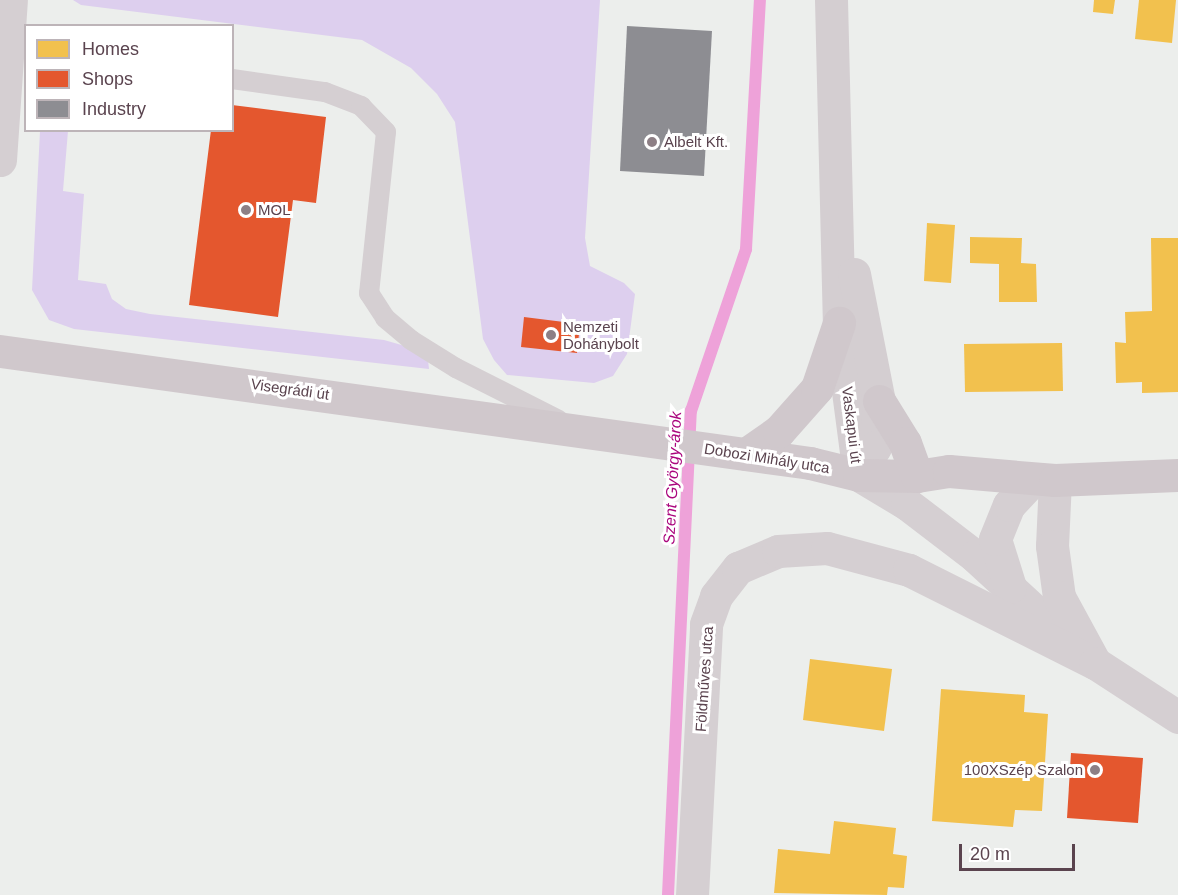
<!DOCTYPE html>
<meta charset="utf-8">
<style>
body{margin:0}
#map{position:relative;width:1178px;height:895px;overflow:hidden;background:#eceeec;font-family:Helvetica,sans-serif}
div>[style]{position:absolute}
.green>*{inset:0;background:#ddcfee}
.homes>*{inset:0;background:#f2c14e}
.shops>*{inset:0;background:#e4572e}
.industry>*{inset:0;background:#8d8d92}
.stream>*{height:12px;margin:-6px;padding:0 6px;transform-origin:6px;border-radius:6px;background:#eea2d9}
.lane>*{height:20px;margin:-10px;padding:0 10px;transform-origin:10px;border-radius:10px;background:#d5cfd2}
.street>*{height:33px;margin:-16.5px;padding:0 16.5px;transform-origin:16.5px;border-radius:16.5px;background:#d5cfd2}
.secondary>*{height:33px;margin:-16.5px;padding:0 16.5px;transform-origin:16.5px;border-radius:16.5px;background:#d4ced1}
.primary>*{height:33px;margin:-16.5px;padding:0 16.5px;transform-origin:16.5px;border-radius:16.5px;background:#d0c8cc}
.dots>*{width:16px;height:16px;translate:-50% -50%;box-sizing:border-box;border:3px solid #fff;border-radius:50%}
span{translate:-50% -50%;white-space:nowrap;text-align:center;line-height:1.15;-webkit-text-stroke:6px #fff;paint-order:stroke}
.poi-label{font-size:15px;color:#5a434e}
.left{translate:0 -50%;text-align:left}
.right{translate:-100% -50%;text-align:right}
.street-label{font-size:15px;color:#5a434e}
.water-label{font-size:16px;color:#aa067d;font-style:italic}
.legend{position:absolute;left:24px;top:24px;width:210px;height:108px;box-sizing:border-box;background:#fff;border:2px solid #bdb4b8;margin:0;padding:8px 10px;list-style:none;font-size:18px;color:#5a434e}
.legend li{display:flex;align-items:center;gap:12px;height:30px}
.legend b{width:30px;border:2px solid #bdb4b8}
.scale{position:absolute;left:959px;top:844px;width:116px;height:27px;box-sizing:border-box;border:3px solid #5a434e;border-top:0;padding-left:8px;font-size:18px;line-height:21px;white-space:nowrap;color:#5a434e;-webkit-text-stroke:4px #fff;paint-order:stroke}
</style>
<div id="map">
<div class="green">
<div style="clip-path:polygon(73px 0,600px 0,585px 238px,590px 266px,624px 283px,635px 294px,627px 354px,613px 376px,594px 383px,507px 375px,494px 360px,483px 339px,455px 122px,437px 94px,411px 68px,362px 40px,81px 5px)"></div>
<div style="clip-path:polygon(40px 131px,68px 131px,63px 191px,84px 194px,78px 280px,106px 284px,112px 299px,126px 309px,150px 314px,384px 340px,412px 348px,428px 360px,429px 369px,74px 329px,49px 320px,32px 290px)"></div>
</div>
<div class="homes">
<div style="clip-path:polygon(1094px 0,1115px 0,1113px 14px,1093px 12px)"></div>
<div style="clip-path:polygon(1139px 0,1176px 0,1172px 43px,1135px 39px)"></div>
<div style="clip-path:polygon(927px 223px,955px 225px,951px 283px,924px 281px)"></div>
<div style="clip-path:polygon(970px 237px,1022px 238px,1021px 263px,1036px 264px,1037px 302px,999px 302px,999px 264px,970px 263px)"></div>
<div style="clip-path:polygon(1151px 238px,1178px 238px,1178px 392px,1142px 393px,1142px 382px,1116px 383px,1115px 342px,1126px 343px,1125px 312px,1152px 311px)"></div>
<div style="clip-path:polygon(1062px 343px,1063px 391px,965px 392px,964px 344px)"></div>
<div style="clip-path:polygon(810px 659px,892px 669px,884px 731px,803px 720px)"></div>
<div style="clip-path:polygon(941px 689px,1025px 695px,1024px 712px,1048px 714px,1042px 811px,1015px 810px,1013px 827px,932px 821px)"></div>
<div style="clip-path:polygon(834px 821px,896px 828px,893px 854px,907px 856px,904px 888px,888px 887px,887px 895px,774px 893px,778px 849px,830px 854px)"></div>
</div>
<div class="shops">
<div style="clip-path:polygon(232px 105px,326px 117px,316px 203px,293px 200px,278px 317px,189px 305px,211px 130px,232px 130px)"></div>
<div style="clip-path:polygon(524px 317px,580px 324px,577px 353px,521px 347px)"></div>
<div style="clip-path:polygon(1071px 753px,1143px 758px,1138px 823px,1067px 818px)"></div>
</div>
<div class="industry">
<div style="clip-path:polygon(627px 26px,712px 31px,704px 176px,620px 171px)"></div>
</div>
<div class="stream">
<div style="left:668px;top:895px;width:485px;rotate:-87.3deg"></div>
<div style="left:691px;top:411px;width:171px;rotate:-71.2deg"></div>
<div style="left:746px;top:249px;width:249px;rotate:-86.8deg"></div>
</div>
<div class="lane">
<div style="left:232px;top:79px;width:94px;rotate:8deg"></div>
<div style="left:325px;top:92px;width:39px;rotate:21deg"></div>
<div style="left:361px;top:106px;width:36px;rotate:46deg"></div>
<div style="left:386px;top:132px;width:162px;rotate:96deg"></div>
<div style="left:369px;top:293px;width:30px;rotate:57deg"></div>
<div style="left:385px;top:318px;width:34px;rotate:40deg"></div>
<div style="left:411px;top:340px;width:53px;rotate:31.9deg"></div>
<div style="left:456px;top:368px;width:115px;rotate:26.8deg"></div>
</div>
<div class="street">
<div style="left:0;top:160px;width:160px;rotate:-86.1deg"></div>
<div style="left:859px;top:475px;width:56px;rotate:31.1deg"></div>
<div style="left:907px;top:504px;width:86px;rotate:37.4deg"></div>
<div style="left:975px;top:556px;width:102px;rotate:42.6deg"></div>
<div style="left:1055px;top:480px;width:66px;rotate:92.6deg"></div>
<div style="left:1052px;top:546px;width:51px;rotate:82.2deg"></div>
<div style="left:1059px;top:597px;width:75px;rotate:61.4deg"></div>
<div style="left:1010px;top:587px;width:50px;rotate:-107.4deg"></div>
<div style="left:995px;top:539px;width:37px;rotate:-68deg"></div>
<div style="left:1009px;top:505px;width:35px;rotate:-47deg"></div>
<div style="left:692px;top:895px;width:271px;rotate:-87deg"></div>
<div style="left:706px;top:624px;width:30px;rotate:-70deg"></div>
<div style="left:716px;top:596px;width:36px;rotate:-52deg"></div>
<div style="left:738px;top:568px;width:43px;rotate:-23deg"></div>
<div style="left:778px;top:551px;width:49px;rotate:-3.5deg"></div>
<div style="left:827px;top:548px;width:85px;rotate:15deg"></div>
<div style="left:909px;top:570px;width:208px;rotate:26.6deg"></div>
<div style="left:1095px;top:663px;width:99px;rotate:33deg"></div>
</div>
<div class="secondary">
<div style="left:831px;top:0;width:323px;rotate:88.6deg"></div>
<div style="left:839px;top:323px;width:153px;rotate:82.5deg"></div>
<div style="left:854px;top:274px;width:129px;rotate:78.9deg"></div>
<div style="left:879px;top:401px;width:46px;rotate:95deg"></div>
<div style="left:875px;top:447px;width:28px;rotate:120deg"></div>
</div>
<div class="primary">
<div style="left:0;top:351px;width:818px;rotate:7.87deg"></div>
<div style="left:810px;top:463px;width:50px;rotate:13.8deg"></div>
<div style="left:859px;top:475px;width:58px;rotate:1deg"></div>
<div style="left:917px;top:476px;width:32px;rotate:-9deg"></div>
<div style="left:949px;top:471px;width:106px;rotate:4.9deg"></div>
<div style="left:1055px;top:480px;width:123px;rotate:-2.3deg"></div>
<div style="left:879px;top:401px;width:49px;rotate:58.2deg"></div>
<div style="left:905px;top:443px;width:35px;rotate:70deg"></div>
<div style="left:746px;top:454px;width:40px;rotate:-34.9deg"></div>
<div style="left:779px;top:431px;width:57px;rotate:-48.5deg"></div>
<div style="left:817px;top:388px;width:69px;rotate:-71.3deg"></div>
</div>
<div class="dots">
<div style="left:652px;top:142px;background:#8d7f85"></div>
<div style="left:246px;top:210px;background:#8d7f85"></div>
<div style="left:551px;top:335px;background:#8d7f85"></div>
<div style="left:1095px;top:770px;background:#8d7f85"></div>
</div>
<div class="poi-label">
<span class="left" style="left:664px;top:142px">Albelt Kft.</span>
<span class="left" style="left:258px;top:210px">MOL</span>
<span class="left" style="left:563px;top:335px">Nemzeti<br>Dohánybolt</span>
<span class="right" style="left:1083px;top:770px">100XSzép Szalon</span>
</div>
<div class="street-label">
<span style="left:290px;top:389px;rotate:8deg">Visegrádi út</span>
<span style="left:852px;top:425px;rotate:83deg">Vaskapui út</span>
<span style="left:767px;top:458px;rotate:9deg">Dobozi Mihály utca</span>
<span style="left:704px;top:679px;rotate:-86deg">Földműves utca</span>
</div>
<div class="water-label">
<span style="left:673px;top:478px;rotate:-87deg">Szent György-árok</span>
</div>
<ul class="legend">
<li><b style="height:16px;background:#f2c14e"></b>Homes</li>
<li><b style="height:16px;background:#e4572e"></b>Shops</li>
<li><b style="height:16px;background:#8d8d92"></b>Industry</li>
</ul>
<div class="scale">20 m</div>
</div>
